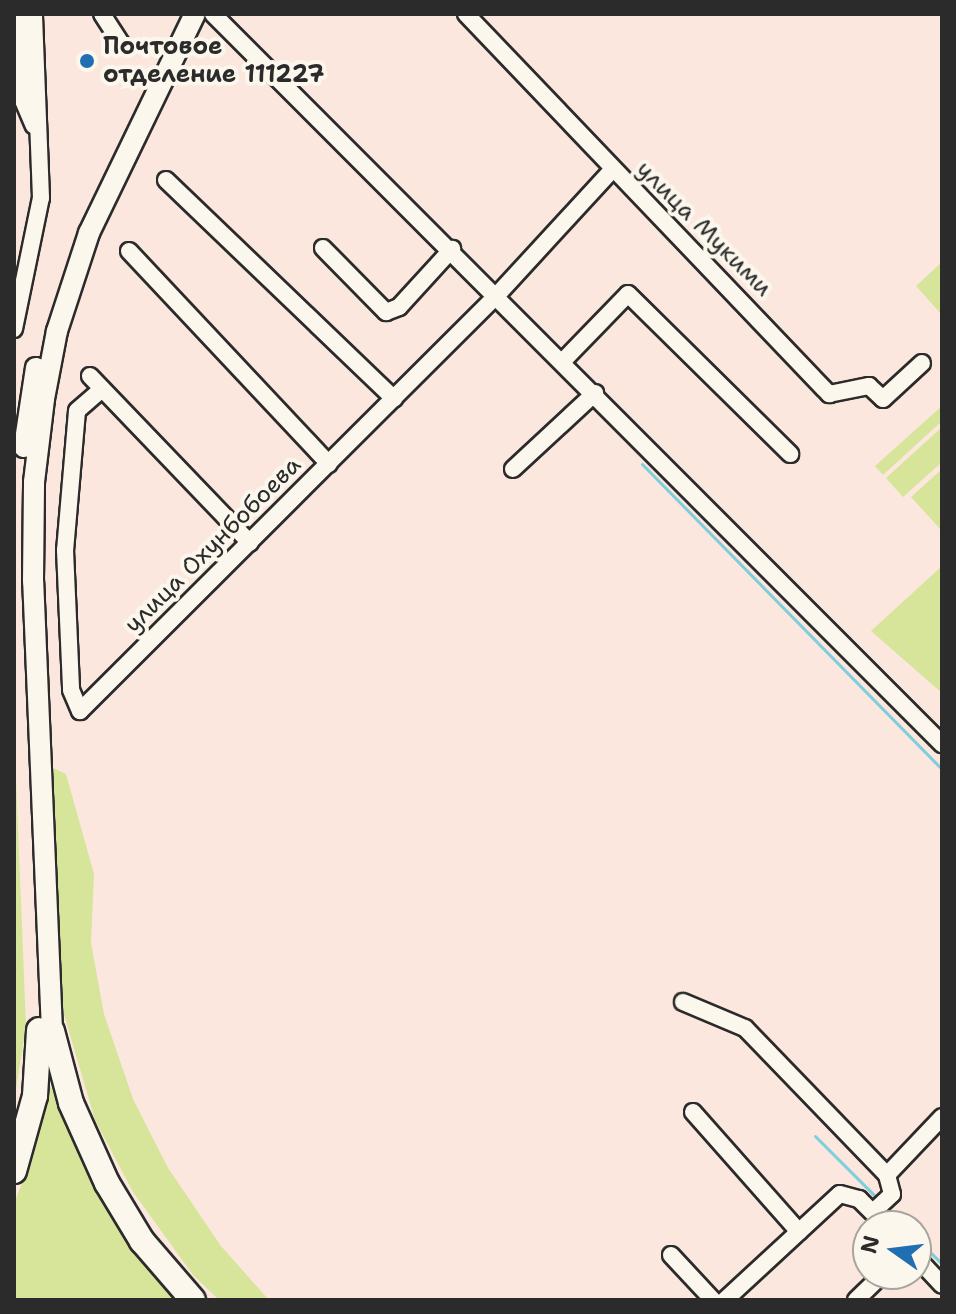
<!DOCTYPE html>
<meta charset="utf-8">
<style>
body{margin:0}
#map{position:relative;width:956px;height:1314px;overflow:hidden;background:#fce7de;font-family:"Shantell Sans",sans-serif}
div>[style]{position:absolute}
.green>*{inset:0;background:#d6e599}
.stream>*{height:3px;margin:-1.5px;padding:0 1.5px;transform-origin:1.5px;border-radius:1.5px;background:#7fcedb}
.roads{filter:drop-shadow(2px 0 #2b2b2b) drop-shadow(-2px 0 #2b2b2b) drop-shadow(0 2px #2b2b2b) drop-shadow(0 -2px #2b2b2b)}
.minor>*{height:16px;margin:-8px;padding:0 8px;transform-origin:8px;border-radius:8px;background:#fbf7ec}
.major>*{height:20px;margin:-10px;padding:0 10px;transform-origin:10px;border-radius:10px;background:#fbf7ec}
.highway>*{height:24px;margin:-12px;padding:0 12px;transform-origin:12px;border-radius:12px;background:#fbf7ec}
.dots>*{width:22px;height:22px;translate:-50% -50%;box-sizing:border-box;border:4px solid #fbf7ec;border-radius:50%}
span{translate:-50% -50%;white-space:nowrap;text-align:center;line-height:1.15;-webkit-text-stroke:8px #fbf7ec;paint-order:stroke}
.poi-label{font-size:24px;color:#2b2b2b;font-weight:700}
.left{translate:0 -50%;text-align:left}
.street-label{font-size:24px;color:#2b2b2b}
.frame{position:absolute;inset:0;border:16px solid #2b2b2b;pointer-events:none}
.north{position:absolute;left:852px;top:1210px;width:80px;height:80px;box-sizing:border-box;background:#fbf7ec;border:2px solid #a8a59f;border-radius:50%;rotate:284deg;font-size:22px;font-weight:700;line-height:32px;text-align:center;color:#2b2b2b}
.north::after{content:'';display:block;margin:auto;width:28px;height:36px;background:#1f6fb2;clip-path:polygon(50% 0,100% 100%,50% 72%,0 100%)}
</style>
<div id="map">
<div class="green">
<div style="clip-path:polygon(942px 262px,942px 315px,916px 286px)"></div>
<div style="clip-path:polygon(942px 406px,942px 421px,883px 475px,875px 466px)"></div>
<div style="clip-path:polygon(942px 427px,942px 462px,903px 497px,886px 478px)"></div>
<div style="clip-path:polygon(942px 469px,942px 531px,911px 497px)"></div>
<div style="clip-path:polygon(942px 566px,942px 693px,871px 631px)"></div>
<div style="clip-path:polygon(14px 728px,26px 1026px,14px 1102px)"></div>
<div style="clip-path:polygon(53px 768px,66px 774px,94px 874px,91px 943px,104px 1014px,133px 1099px,168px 1168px,221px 1246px,269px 1300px,219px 1300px,193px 1275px,133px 1192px,95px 1120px,63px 1011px)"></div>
<div style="clip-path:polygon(49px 1083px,98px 1190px,179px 1300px,14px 1300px,14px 1204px,34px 1151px)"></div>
</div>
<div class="stream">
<div style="left:642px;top:464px;width:428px;rotate:45.5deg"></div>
<div style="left:815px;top:1136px;width:91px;rotate:45deg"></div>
<div style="left:887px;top:1209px;width:24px;rotate:45deg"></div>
<div style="left:916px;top:1238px;width:37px;rotate:45deg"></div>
</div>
<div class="roads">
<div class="minor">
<div style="left:19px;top:14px;width:84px;rotate:88deg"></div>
<div style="left:22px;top:98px;width:30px;rotate:67deg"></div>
<div style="left:102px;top:14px;width:37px;rotate:57deg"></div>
<div style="left:213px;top:14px;width:1032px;rotate:45.04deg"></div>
<div style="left:466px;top:14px;width:526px;rotate:46.31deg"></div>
<div style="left:829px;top:394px;width:41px;rotate:-11.3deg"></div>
<div style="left:869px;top:386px;width:19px;rotate:43deg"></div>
<div style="left:883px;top:399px;width:53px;rotate:-42.7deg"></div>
<div style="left:166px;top:180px;width:316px;rotate:43.8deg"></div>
<div style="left:323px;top:248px;width:90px;rotate:45.5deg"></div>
<div style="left:386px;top:312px;width:14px;rotate:-21deg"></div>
<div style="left:399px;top:307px;width:79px;rotate:-47.6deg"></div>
<div style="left:129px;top:251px;width:292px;rotate:46.8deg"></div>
<div style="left:14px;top:329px;width:134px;rotate:-78.4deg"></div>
<div style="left:41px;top:198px;width:184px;rotate:-92.2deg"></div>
<div style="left:563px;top:361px;width:93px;rotate:-45.9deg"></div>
<div style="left:628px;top:294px;width:228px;rotate:44.6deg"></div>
<div style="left:90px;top:376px;width:231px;rotate:46.2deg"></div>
<div style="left:102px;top:389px;width:33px;rotate:139deg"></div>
<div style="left:77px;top:411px;width:140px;rotate:94.9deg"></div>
<div style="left:65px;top:550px;width:140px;rotate:87.5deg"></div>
<div style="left:71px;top:690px;width:23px;rotate:67deg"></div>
<div style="left:80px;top:711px;width:590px;rotate:-44.93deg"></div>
<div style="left:498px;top:294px;width:168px;rotate:-47.4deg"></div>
<div style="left:513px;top:469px;width:112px;rotate:-42.8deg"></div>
<div style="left:683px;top:1002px;width:67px;rotate:22.8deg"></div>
<div style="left:745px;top:1028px;width:204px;rotate:46deg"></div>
<div style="left:693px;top:1112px;width:160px;rotate:48.5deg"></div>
<div style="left:873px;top:1212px;width:26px;rotate:-43deg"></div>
<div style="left:892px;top:1194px;width:20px;rotate:-105deg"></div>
<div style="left:887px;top:1175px;width:80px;rotate:-46.5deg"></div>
<div style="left:671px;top:1255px;width:62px;rotate:47deg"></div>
<div style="left:916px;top:1257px;width:38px;rotate:47deg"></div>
<div style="left:725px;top:1300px;width:156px;rotate:-42.7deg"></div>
<div style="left:840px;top:1194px;width:20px;rotate:15deg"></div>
<div style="left:859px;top:1199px;width:38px;rotate:45deg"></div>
<div style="left:856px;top:1300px;width:37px;rotate:-44deg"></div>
</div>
<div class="major">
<div style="left:24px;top:447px;width:80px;rotate:-81.4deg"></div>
<div style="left:52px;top:1031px;width:450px;rotate:-92.4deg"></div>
<div style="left:33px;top:581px;width:99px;rotate:-89.4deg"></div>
<div style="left:34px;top:482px;width:84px;rotate:-83.1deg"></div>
<div style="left:44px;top:399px;width:69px;rotate:-79.2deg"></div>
<div style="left:57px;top:331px;width:103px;rotate:-71.9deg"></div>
<div style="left:89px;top:233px;width:243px;rotate:-64.2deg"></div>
</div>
<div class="highway">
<div style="left:52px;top:1031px;width:74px;rotate:75.2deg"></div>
<div style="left:71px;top:1103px;width:88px;rotate:65.8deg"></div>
<div style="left:107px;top:1183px;width:68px;rotate:58.9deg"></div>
<div style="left:142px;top:1241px;width:78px;rotate:49.2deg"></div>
<div style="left:14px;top:1171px;width:78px;rotate:-74.4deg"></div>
<div style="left:35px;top:1096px;width:66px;rotate:-86.5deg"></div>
</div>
</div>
<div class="dots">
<div style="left:87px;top:61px;background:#1f6fb2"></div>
</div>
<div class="poi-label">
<span class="left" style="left:103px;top:61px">Почтовое<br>отделение 111227</span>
</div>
<div class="street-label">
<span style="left:704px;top:229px;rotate:45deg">улица Мукими</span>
<span style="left:213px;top:545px;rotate:-45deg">улица Охунбобоева</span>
</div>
<div class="frame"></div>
<div class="north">N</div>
</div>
